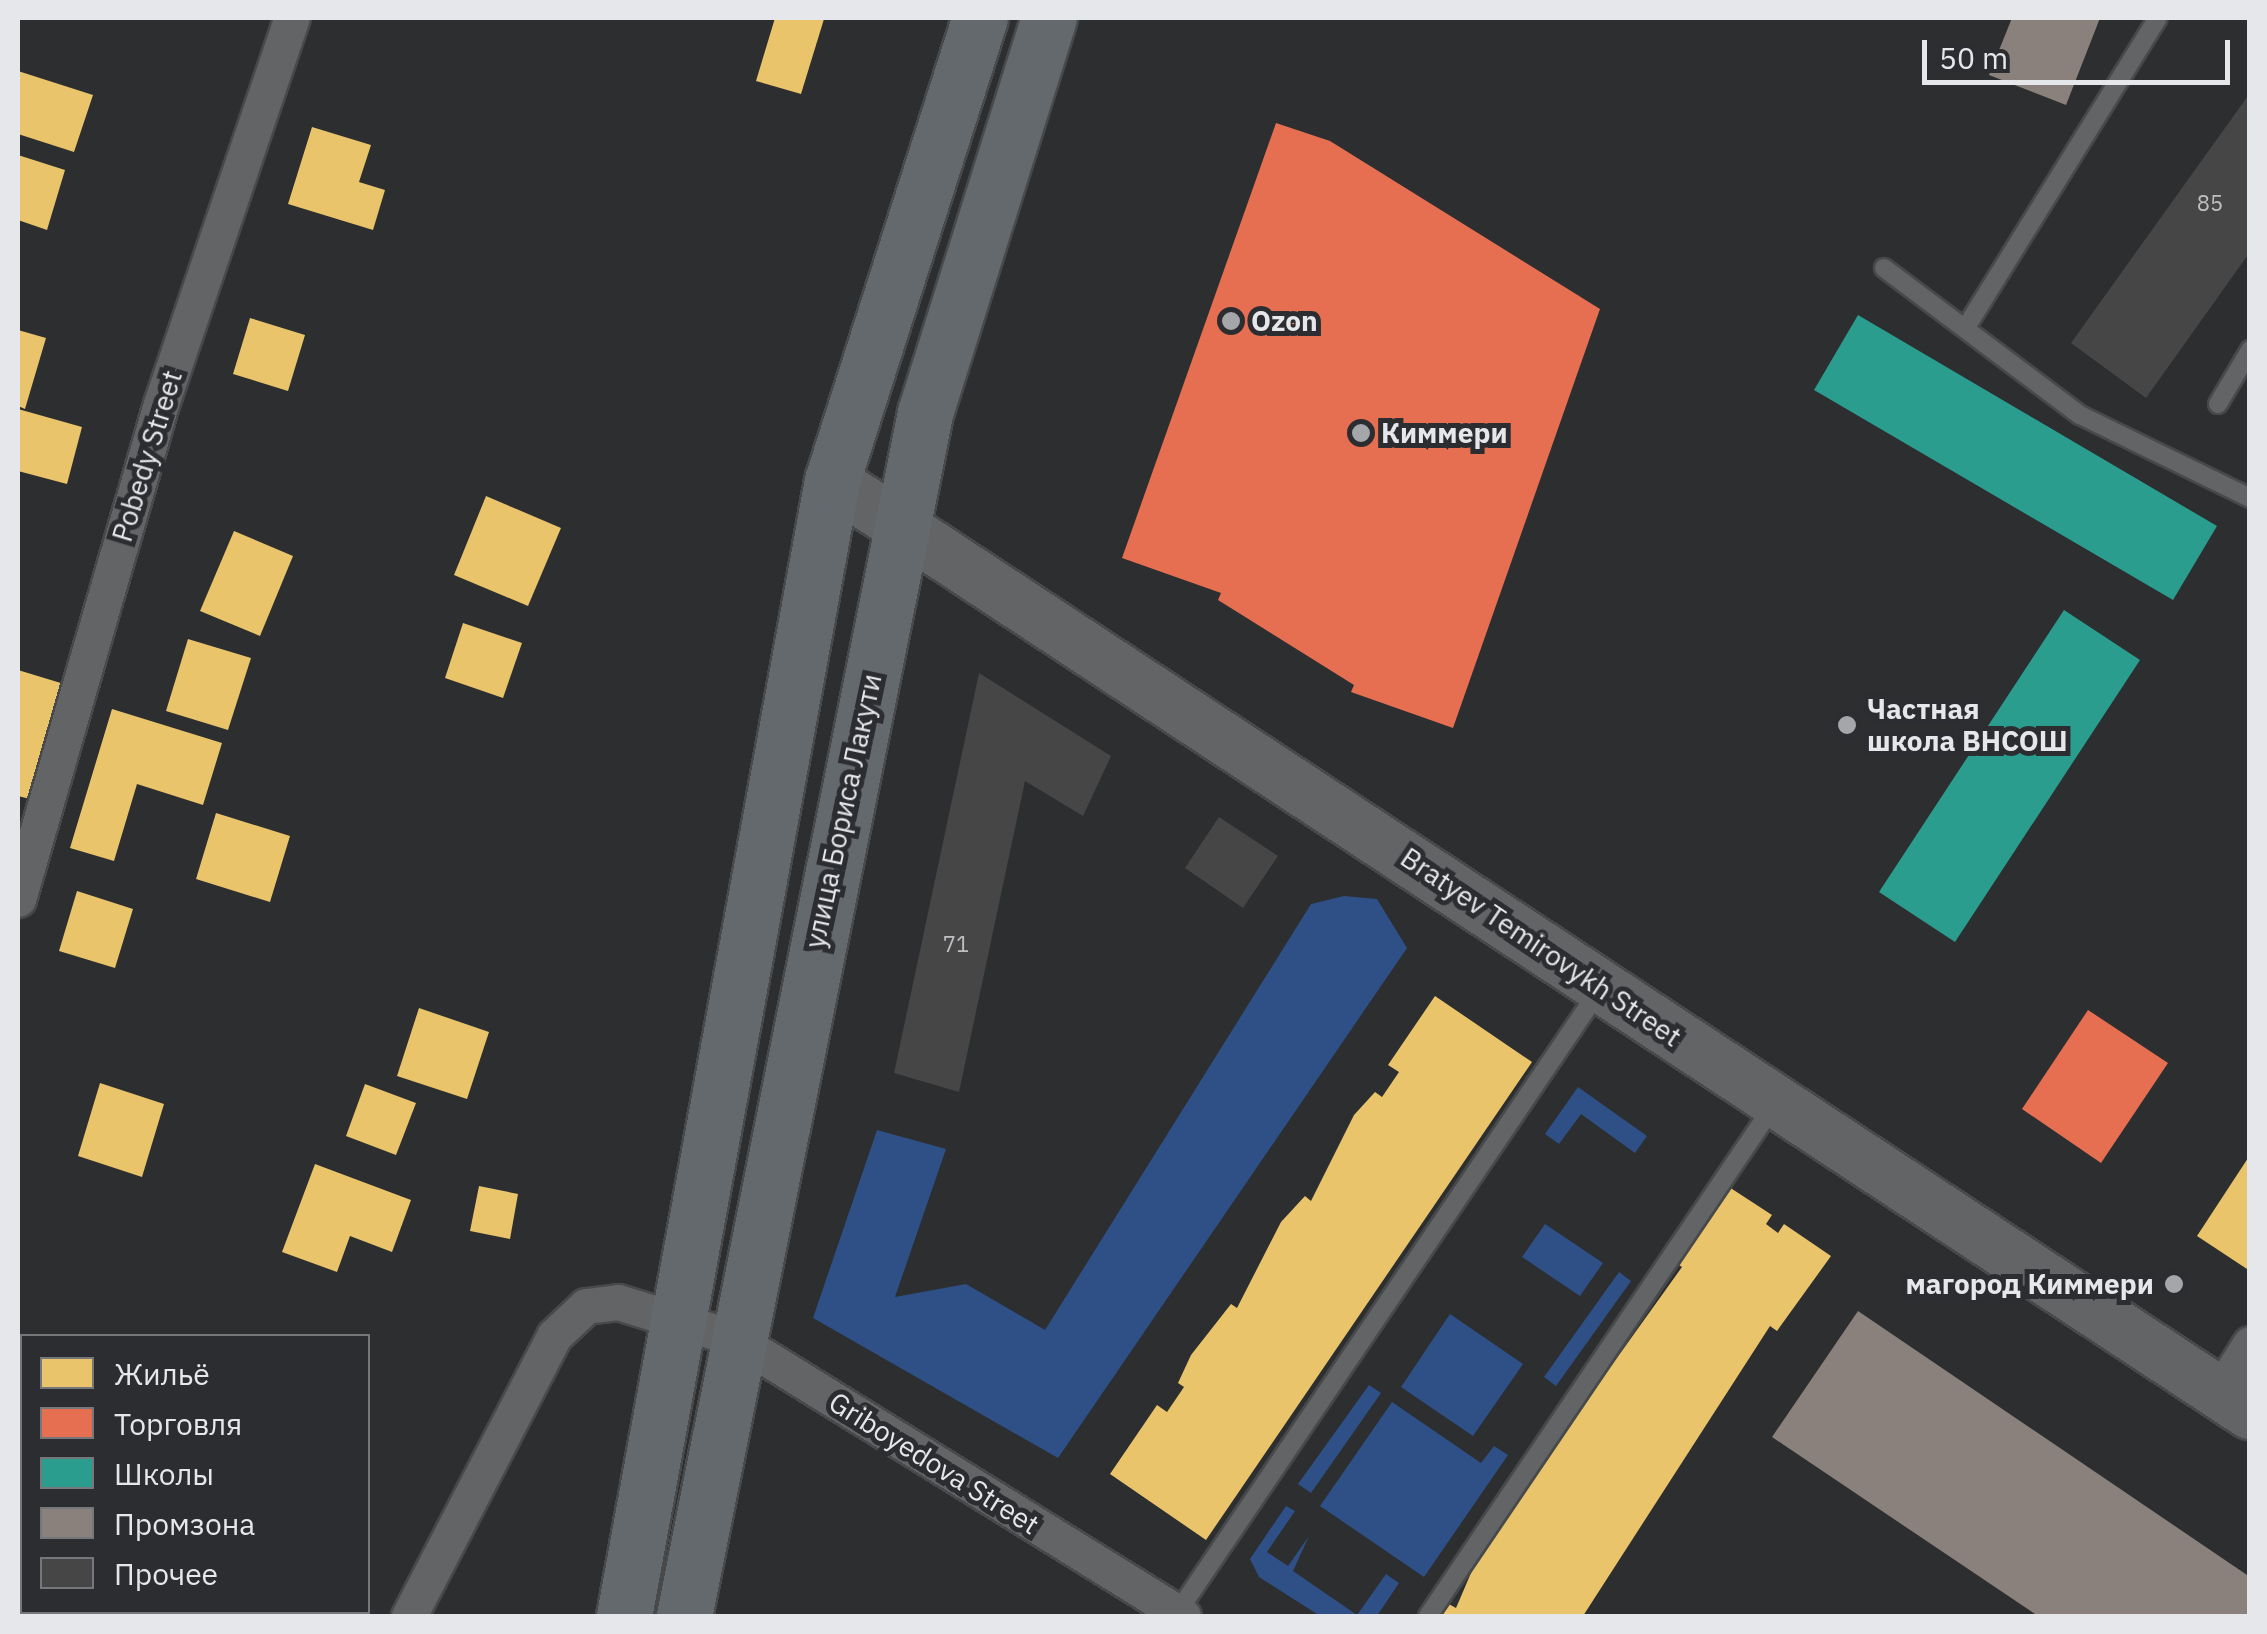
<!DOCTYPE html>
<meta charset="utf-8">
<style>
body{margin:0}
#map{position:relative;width:2267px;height:1634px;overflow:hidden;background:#2c2e30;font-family:"IBM Plex Sans",sans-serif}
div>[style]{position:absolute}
.green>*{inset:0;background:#2e5086}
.homes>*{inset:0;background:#e9c46a}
.shops>*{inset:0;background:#e76f51}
.schools>*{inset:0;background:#2a9d8f}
.industry>*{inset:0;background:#8a817c}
.building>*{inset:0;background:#464647}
.roads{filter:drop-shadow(2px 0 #47494a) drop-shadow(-2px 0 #47494a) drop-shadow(0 2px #47494a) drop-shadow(0 -2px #47494a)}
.lane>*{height:18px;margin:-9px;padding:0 9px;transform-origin:9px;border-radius:9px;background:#636466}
.street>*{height:35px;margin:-17.5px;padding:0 17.5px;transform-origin:17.5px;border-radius:17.5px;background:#636466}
.secondary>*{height:52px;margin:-26px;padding:0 26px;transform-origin:26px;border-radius:26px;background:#636466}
.primary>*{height:55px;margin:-27.5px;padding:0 27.5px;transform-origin:27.5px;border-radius:27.5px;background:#64696e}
.dots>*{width:28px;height:28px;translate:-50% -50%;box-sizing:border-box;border:5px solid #2b2d31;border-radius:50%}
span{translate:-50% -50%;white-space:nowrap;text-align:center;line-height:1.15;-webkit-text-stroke:10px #2b2d31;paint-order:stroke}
.number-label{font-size:22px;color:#bebfc1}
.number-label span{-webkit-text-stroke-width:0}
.poi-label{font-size:28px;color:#e6e7ea;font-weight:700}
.left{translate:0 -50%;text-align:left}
.right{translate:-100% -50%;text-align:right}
.street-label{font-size:28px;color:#e6e7ea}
.frame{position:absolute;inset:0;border:20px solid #e6e7ea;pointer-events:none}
.legend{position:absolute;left:20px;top:1334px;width:350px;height:280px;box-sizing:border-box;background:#2b2d31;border:2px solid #76777b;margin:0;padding:12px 18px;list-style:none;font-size:30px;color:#e6e7ea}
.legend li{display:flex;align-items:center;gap:20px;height:50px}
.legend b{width:50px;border:2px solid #76777b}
.scale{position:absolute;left:1922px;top:40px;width:308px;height:45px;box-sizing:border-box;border:5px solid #e6e7ea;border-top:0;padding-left:12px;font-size:30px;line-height:35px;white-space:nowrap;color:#e6e7ea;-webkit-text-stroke:8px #2b2d31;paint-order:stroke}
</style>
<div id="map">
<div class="green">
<div style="clip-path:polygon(1344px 896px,1377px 899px,1407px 948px,1058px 1458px,813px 1318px,877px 1130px,946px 1149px,895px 1297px,966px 1284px,1045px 1330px,1311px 904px)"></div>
<div style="clip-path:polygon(1578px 1087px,1647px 1136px,1635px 1153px,1581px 1114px,1559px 1144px,1545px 1134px)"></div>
<div style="clip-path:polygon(1545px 1224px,1603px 1263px,1580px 1296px,1522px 1257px)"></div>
<div style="clip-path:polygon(1619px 1272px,1631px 1281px,1556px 1386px,1544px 1377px)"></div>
<div style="clip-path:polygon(1450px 1314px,1523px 1364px,1473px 1436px,1401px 1387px)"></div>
<div style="clip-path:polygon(1369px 1385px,1381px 1393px,1311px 1493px,1298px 1484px)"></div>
<div style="clip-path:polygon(1392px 1402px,1481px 1463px,1494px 1446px,1508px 1455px,1424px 1577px,1320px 1506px)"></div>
<div style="clip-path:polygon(1286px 1506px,1295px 1511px,1267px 1552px,1288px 1566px,1309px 1536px,1293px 1571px,1357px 1615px,1386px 1574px,1399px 1583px,1377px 1616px,1320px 1616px,1259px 1577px,1250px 1559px)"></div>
</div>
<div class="homes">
<div style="clip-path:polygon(775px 18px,824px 19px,801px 94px,756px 81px)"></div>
<div style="clip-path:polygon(18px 71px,93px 95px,74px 152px,18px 134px)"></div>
<div style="clip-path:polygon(312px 127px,371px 145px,359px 182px,385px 190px,373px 230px,288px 204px)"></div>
<div style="clip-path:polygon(18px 155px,65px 170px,47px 230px,18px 220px)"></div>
<div style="clip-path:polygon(250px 318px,305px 335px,288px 391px,233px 374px)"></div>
<div style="clip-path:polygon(18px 330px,46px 338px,25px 409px,18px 406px)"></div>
<div style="clip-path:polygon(18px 409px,82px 427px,67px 484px,18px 471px)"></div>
<div style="clip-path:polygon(486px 496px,561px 528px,528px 606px,454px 575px)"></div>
<div style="clip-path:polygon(234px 531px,293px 556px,260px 636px,200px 611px)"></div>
<div style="clip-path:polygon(463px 623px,522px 643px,503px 698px,445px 678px)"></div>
<div style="clip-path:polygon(188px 639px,251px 658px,228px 730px,166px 711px)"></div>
<div style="clip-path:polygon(18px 670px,64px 684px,30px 799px,18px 796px)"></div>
<div style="clip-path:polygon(112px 709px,222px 743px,203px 805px,137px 784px,114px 861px,70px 848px)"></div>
<div style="clip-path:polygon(216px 813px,290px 836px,270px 902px,196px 879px)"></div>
<div style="clip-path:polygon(77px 891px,133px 909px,115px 968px,59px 951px)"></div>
<div style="clip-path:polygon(1435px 996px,1532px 1062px,1206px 1540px,1110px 1474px,1157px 1405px,1167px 1412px,1184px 1387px,1178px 1383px,1191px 1355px,1231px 1304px,1237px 1308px,1281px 1222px,1305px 1196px,1311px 1201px,1354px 1115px,1375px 1092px,1382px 1097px,1399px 1072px,1388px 1065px)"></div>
<div style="clip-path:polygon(419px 1008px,489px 1032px,467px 1099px,397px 1076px)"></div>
<div style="clip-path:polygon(100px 1083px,164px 1104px,142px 1177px,78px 1156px)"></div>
<div style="clip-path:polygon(365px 1084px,416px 1103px,396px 1155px,346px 1136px)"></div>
<div style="clip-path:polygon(2250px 1155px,2250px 1271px,2197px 1236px)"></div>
<div style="clip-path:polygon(315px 1164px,411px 1200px,392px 1252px,350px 1236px,337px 1272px,282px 1252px)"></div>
<div style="clip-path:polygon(1726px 1185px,1772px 1215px,1766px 1224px,1778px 1233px,1784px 1224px,1831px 1256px,1777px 1331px,1770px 1326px,1583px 1616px,1439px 1616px,1447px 1603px,1456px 1608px,1483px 1545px,1682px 1267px,1676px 1263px)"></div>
<div style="clip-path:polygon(479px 1186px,518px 1194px,510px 1239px,470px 1231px)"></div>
</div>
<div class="shops">
<div style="clip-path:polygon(1276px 123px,1330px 141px,1600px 309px,1453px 728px,1351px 692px,1354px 685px,1218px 600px,1221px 593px,1122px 558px)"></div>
<div style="clip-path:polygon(2088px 1010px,2168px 1063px,2101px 1163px,2022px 1109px)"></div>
</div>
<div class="schools">
<div style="clip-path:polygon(1858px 315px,2217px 526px,2173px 600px,1814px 390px)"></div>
<div style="clip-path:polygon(2064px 610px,2140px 660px,1955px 942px,1879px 892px)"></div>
</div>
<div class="industry">
<div style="clip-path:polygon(2012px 18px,2100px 18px,2066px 105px,1989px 75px)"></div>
<div style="clip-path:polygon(1858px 1311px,2250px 1577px,2250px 1616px,2038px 1616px,1772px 1437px)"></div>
</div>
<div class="building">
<div style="clip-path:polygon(2250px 93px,2250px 252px,2146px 398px,2071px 343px)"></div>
<div style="clip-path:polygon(979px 673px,1111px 756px,1083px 816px,1025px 781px,959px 1092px,894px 1073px)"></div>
<div style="clip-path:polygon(1219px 817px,1278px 856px,1243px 908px,1185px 868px)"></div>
</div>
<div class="roads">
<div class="lane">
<div style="left:1884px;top:268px;width:245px;rotate:36.9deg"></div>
<div style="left:2080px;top:415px;width:189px;rotate:26deg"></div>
<div style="left:1968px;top:324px;width:360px;rotate:-58.2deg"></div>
<div style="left:2218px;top:404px;width:63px;rotate:-59.3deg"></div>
<div style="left:1177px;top:1613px;width:754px;rotate:-55.87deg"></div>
<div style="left:1428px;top:1616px;width:617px;rotate:-55.9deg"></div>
</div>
<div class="street">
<div style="left:18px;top:899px;width:515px;rotate:-73.89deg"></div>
<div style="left:161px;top:404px;width:408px;rotate:-71.3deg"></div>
<div style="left:2219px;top:1393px;width:58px;rotate:-57.7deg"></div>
<div style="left:409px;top:1616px;width:315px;rotate:-62.6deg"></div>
<div style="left:554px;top:1336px;width:44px;rotate:-43.2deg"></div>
<div style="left:586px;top:1306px;width:32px;rotate:-7deg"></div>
<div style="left:618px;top:1302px;width:121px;rotate:17.2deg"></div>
<div style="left:734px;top:1338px;width:528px;rotate:31.76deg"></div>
</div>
<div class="secondary">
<div style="left:832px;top:481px;width:1697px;rotate:33.32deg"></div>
</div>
<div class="primary">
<div style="left:624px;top:1616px;width:1154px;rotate:-79.62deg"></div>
<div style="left:832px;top:481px;width:486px;rotate:-72.3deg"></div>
<div style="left:684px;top:1616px;width:1227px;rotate:-78.67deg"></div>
<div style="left:925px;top:413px;width:414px;rotate:-72.6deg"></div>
</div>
</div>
<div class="dots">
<div style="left:1231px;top:321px;background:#a5a6a9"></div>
<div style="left:1361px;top:433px;background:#a5a6a9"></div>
<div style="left:1847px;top:725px;background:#a5a6a9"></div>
<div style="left:2174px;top:1284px;background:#a5a6a9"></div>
</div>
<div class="number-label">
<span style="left:2210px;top:203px">85</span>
<span style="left:956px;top:944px">71</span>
</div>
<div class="poi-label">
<span class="left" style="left:1251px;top:321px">Ozon</span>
<span class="left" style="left:1381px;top:433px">Киммери</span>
<span class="left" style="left:1867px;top:725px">Частная<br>школа ВНСОШ</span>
<span class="right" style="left:2154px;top:1284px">магород Киммери</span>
</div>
<div class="street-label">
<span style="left:147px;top:456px;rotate:-73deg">Pobedy Street</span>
<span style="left:843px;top:811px;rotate:-78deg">улица Бориса Лакути</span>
<span style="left:1541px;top:947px;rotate:34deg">Bratyev Temirovykh Street</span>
<span style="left:934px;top:1463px;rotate:32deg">Griboyedova Street</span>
</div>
<div class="frame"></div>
<ul class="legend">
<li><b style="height:28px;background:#e9c46a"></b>Жильё</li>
<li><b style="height:28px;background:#e76f51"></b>Торговля</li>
<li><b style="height:28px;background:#2a9d8f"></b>Школы</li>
<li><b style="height:28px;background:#8a817c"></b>Промзона</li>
<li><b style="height:28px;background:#464647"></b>Прочее</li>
</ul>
<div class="scale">50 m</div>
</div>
